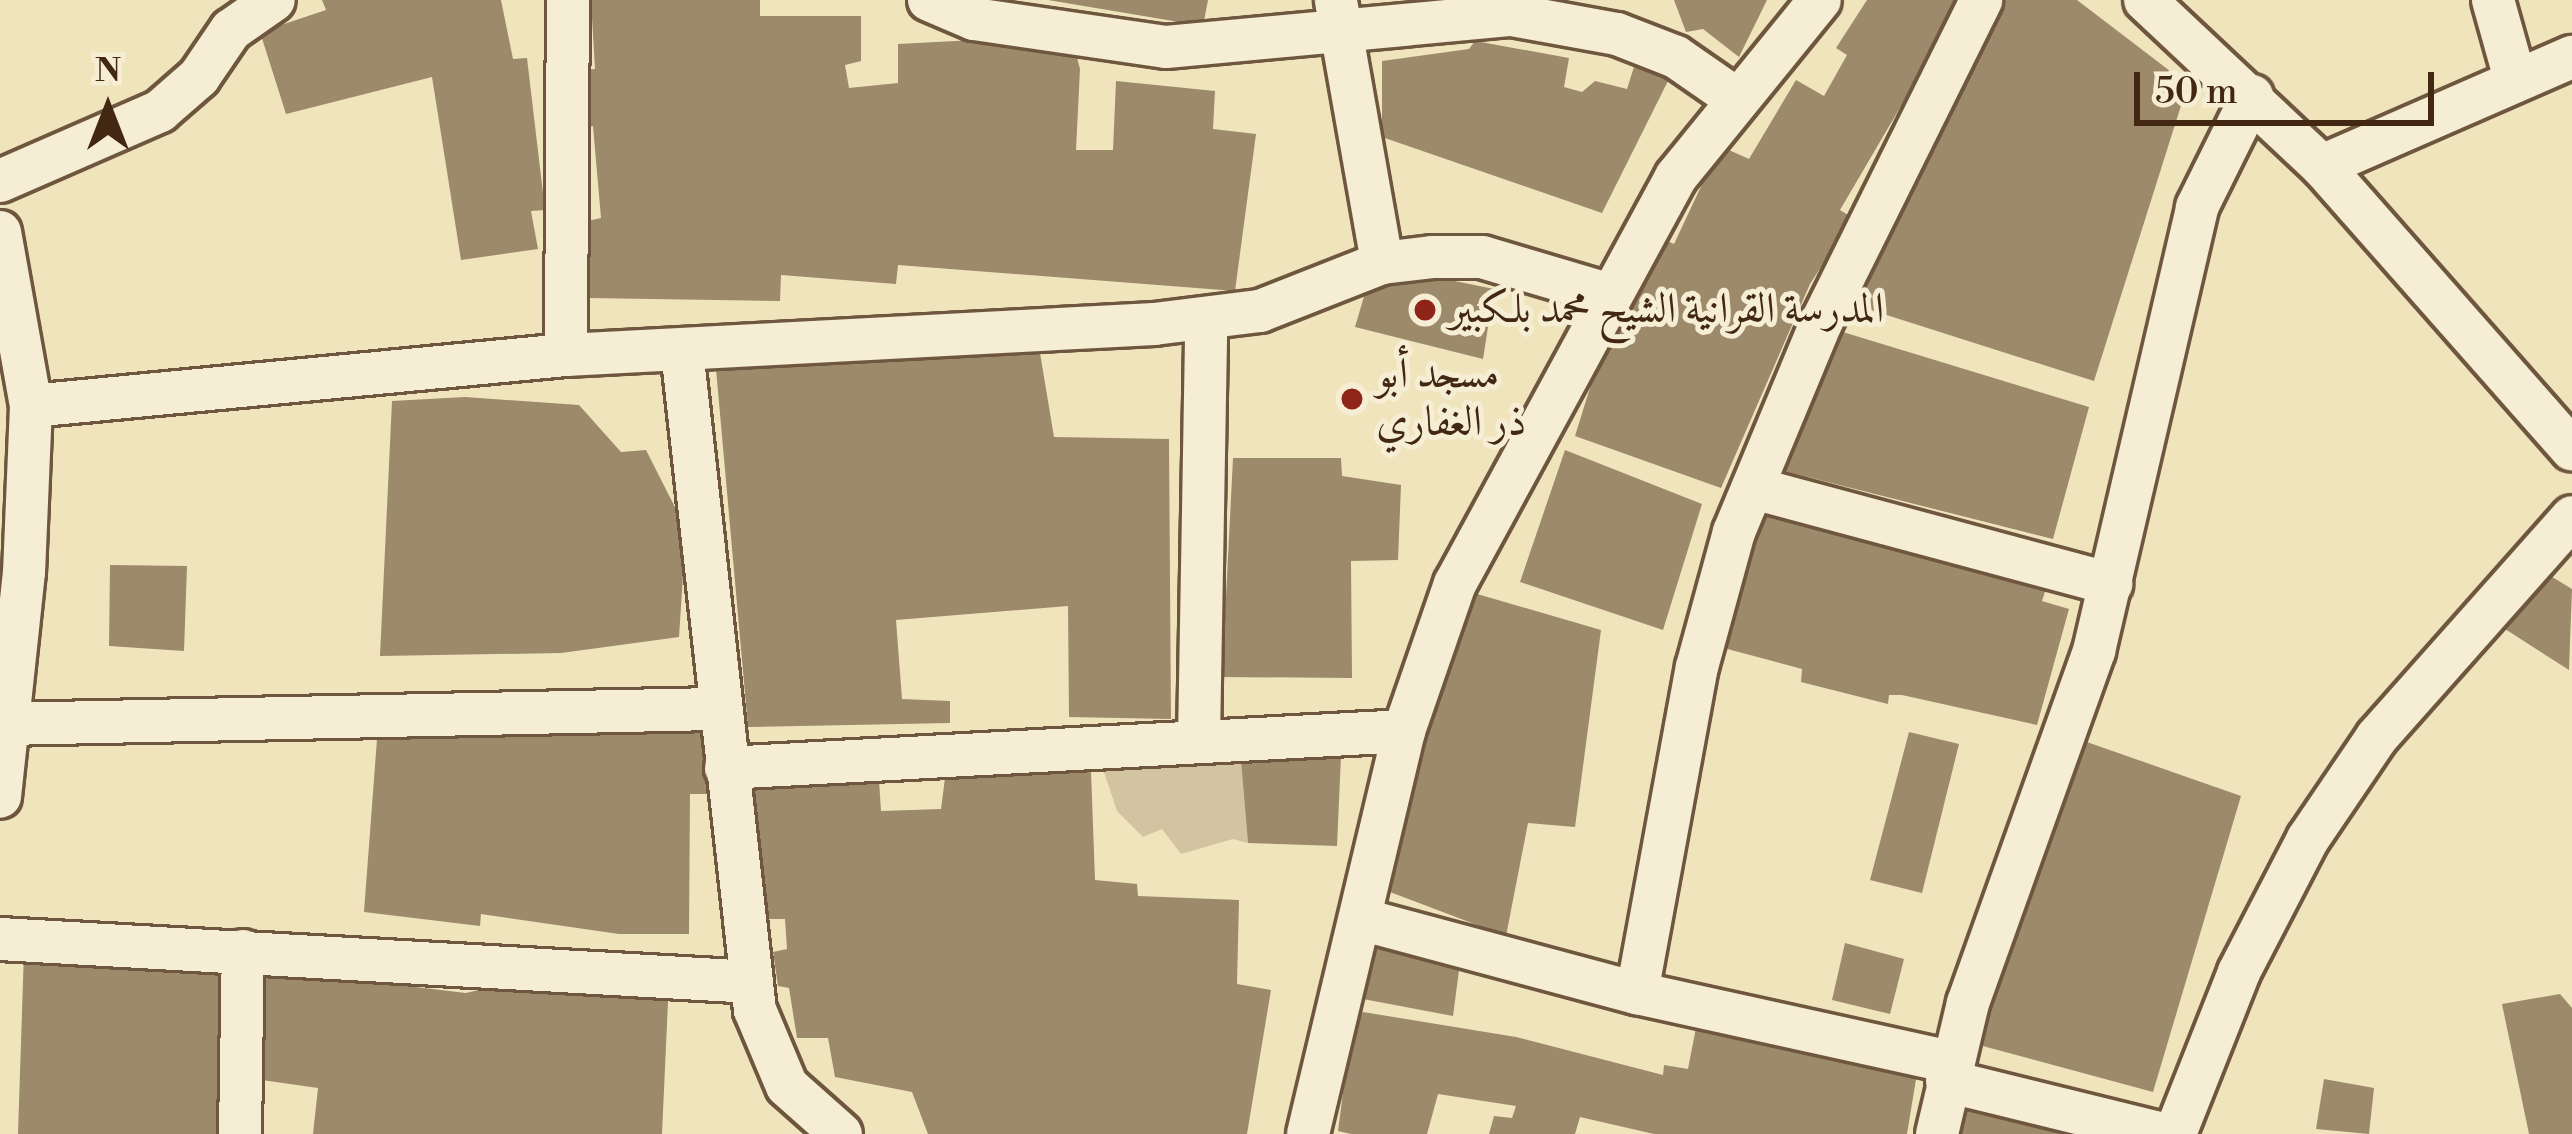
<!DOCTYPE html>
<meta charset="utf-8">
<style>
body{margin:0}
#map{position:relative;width:2572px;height:1134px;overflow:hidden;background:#f0e4bd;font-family:"Libre Bodoni",Amiri,serif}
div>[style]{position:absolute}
.green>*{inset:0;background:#d2c4a0}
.building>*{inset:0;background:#9c8a6b}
.roads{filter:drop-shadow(3px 0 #6e573e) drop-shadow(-3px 0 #6e573e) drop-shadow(0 3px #6e573e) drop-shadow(0 -3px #6e573e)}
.minor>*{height:42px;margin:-21px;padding:0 21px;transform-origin:21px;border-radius:21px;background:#f5edd4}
.dots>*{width:33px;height:33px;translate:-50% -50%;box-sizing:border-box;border:6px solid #f5edd4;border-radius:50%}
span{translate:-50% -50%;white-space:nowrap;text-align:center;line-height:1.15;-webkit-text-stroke:10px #f5edd4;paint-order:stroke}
.poi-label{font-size:42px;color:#422813}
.left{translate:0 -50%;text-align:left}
.north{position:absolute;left:48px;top:48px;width:120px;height:120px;-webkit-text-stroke:9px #f5edd4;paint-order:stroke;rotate:0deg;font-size:33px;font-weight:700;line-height:48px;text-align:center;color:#422813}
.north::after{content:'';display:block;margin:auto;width:42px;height:54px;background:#422813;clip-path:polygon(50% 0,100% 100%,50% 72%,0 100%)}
.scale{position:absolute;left:2134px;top:72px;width:300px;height:54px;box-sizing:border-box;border:6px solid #422813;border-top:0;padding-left:15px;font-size:36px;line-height:42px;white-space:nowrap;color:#422813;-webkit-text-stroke:9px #f5edd4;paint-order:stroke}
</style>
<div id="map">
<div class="green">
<div style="clip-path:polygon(1240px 749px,1248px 843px,1233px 839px,1181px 854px,1162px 829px,1143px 837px,1117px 811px,1099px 757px)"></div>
</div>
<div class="building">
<div style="clip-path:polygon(322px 0,501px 0,513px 59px,527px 58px,545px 210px,531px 211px,538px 249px,461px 260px,432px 77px,286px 114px,260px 32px,326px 10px)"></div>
<div style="clip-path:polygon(591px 0,760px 0,760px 16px,861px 16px,861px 61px,845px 65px,849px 88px,898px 83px,898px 44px,1071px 35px,1080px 69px,1076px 150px,1113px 150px,1116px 81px,1215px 91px,1213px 129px,1256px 134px,1235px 291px,898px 265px,896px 284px,781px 275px,780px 301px,588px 298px,583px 222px,601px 218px,593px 126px,584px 128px,583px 70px,595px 69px)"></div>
<div style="clip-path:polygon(1048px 0,1208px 0,1203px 26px)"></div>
<div style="clip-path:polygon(1674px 0,1767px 0,1739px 57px,1703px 29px,1686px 32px)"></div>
<div style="clip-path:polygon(1867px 0,1963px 0,1840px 210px,1853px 218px,1810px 284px,1721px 488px,1575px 436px,1603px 346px,1614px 348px,1655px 236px,1674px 244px,1720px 146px,1749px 159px,1796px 80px,1824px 96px,1847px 55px,1836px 48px)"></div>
<div style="clip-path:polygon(1996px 0,2077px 0,2170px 71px,2185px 93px,2094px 381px,1849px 303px)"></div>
<div style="clip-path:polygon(1475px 41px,1569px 58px,1564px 87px,1582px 92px,1595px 81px,1627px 89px,1634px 67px,1670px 77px,1602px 213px,1382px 137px,1382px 61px,1469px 49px)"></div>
<div style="clip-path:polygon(1425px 275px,1494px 289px,1483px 359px,1355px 327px,1365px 293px)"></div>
<div style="clip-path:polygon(1833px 329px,2089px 407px,2053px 539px,1776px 469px,1816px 393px)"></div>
<div style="clip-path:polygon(1037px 335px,1054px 437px,1169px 439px,1171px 719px,1069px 717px,1068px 606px,896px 620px,902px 699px,950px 701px,950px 723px,748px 727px,716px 369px)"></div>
<div style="clip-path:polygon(465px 397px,579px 405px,621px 452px,646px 450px,686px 529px,679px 637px,561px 653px,380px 656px,392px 401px)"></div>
<div style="clip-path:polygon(1565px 450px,1702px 504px,1663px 630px,1520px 582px)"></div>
<div style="clip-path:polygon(1233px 458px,1341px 458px,1342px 476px,1401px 485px,1398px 560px,1351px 561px,1352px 678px,1222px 677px)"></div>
<div style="clip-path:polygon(1757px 502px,2049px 579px,2042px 601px,2069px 609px,2037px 725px,1902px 695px,1889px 695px,1888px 704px,1801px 682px,1802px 669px,1720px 647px)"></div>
<div style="clip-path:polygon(110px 565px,187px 566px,184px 651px,109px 646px)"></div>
<div style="clip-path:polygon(2539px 569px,2572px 589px,2569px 670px,2502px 627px)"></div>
<div style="clip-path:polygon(1467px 591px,1601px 630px,1575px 827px,1528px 823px,1506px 936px,1390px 892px,1428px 703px)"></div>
<div style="clip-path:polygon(711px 729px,712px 794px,690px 794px,689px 934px,619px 934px,481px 914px,480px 926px,364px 912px,377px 739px)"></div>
<div style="clip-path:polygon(1909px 732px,1959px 744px,1922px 893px,1870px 880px)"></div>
<div style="clip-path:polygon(2084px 741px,2241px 796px,2153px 1092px,1979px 1045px)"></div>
<div style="clip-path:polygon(1240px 749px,1341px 756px,1337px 846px,1248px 843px)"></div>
<div style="clip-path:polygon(1091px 771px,1095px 880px,1137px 884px,1138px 896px,1239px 900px,1237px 984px,1271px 990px,1247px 1134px,928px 1134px,912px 1092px,835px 1077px,828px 1038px,797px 1038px,789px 988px,778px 986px,773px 952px,787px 949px,785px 919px,762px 919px,754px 787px,879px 780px,881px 811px,941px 809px,945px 778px)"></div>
<div style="clip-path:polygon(1375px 937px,1461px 955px,1453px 1016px,1363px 999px)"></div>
<div style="clip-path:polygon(1845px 943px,1904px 959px,1890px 1014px,1832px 1000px)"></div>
<div style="clip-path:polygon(24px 951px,228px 959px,224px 1134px,18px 1134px)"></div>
<div style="clip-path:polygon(256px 968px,466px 993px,512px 982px,518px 993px,555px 978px,669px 980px,662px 1134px,313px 1134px,318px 1088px,255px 1079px)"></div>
<div style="clip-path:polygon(2560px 994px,2572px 1008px,2572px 1134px,2529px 1134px,2502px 1004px)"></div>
<div style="clip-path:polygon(1363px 1012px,1516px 1037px,1663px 1075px,1664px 1065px,1688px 1069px,1699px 1012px,1919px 1061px,1907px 1134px,1654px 1134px,1580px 1117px,1575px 1134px,1489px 1134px,1494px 1116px,1512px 1118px,1516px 1106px,1438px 1094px,1427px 1134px,1351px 1134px,1338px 1131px,1351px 1031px)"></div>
<div style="clip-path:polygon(2324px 1079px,2374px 1088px,2369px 1134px,2316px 1129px)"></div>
<div style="clip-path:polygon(1968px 1095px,2084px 1134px,1957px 1134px)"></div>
</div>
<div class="roads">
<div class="minor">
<div style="left:929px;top:0;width:49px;rotate:22.9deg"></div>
<div style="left:974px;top:19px;width:194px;rotate:8.3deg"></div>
<div style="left:1166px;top:47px;width:347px;rotate:-5.3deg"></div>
<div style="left:1512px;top:15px;width:107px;rotate:10.3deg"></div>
<div style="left:1617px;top:34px;width:63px;rotate:21.3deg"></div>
<div style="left:1676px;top:57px;width:75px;rotate:34.7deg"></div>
<div style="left:2145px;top:0;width:243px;rotate:43.2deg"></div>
<div style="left:2322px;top:166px;width:378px;rotate:48.6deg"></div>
<div style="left:2493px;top:0;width:82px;rotate:74.4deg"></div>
<div style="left:1336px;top:1px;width:266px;rotate:80deg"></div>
<div style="left:2322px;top:166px;width:273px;rotate:-23.6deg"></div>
<div style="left:0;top:181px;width:175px;rotate:-23.6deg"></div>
<div style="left:160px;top:111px;width:52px;rotate:-41.1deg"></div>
<div style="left:199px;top:77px;width:57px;rotate:-55.8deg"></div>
<div style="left:231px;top:30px;width:52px;rotate:-34.9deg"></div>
<div style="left:0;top:232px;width:177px;rotate:79.9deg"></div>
<div style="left:31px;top:406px;width:166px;rotate:92.4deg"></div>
<div style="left:24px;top:572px;width:226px;rotate:96.1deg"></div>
<div style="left:682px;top:350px;width:664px;rotate:83.69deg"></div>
<div style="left:755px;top:1010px;width:82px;rotate:67.2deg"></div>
<div style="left:787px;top:1086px;width:72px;rotate:41.6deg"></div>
<div style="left:566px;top:355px;width:355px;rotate:-89.7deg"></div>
<div style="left:31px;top:406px;width:537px;rotate:-5.45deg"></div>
<div style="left:566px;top:355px;width:589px;rotate:-3.02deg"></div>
<div style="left:1154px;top:324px;width:107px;rotate:-7deg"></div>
<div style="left:1260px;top:311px;width:131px;rotate:-21.5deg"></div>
<div style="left:1382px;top:263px;width:50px;rotate:-6.8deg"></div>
<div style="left:1432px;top:257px;width:50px"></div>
<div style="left:1482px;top:257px;width:130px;rotate:16.5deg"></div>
<div style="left:1753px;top:488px;width:371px;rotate:15deg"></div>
<div style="left:5px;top:724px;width:713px;rotate:-1.21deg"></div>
<div style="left:1199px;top:740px;width:422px;rotate:-89deg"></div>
<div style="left:726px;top:768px;width:679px;rotate:-3.12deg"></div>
<div style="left:1360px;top:919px;width:287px;rotate:15deg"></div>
<div style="left:1637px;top:993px;width:321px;rotate:12.4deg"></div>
<div style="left:0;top:939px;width:753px;rotate:3.27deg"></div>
<div style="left:1637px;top:993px;width:331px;rotate:-79.6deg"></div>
<div style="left:1697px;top:667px;width:140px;rotate:-74.7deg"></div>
<div style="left:1734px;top:532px;width:229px;rotate:-67.4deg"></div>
<div style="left:1822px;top:321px;width:358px;rotate:-63.6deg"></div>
<div style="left:1947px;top:1081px;width:221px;rotate:13.8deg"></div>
<div style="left:240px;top:1134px;width:183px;rotate:-89.1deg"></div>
<div style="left:1308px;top:1134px;width:414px;rotate:-76.6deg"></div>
<div style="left:1404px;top:731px;width:156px;rotate:-70.9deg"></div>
<div style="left:1455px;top:584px;width:463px;rotate:-61.5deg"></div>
<div style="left:1676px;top:177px;width:228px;rotate:-50.9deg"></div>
<div style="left:1937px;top:1134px;width:135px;rotate:-76.7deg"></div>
<div style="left:1968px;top:1003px;width:374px;rotate:-70.3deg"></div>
<div style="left:2094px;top:651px;width:456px;rotate:-76.9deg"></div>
<div style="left:2197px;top:207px;width:124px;rotate:-63.6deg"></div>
<div style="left:2175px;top:1134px;width:174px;rotate:-68.4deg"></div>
<div style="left:2239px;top:972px;width:150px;rotate:-62.6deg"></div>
<div style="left:2308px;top:839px;width:123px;rotate:-55.9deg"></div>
<div style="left:2377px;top:737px;width:294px;rotate:-48.4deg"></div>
</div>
</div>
<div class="dots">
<div style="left:1425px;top:310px;background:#8f2418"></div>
<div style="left:1352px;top:399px;background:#8f2418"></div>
</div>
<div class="poi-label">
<span class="left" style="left:1449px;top:310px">المدرسة القرانية الشيح محمد بلكبير</span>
<span class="left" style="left:1376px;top:399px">مسجد أبو<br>ذر الغفاري</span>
</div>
<div class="north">N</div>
<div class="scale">50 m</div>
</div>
